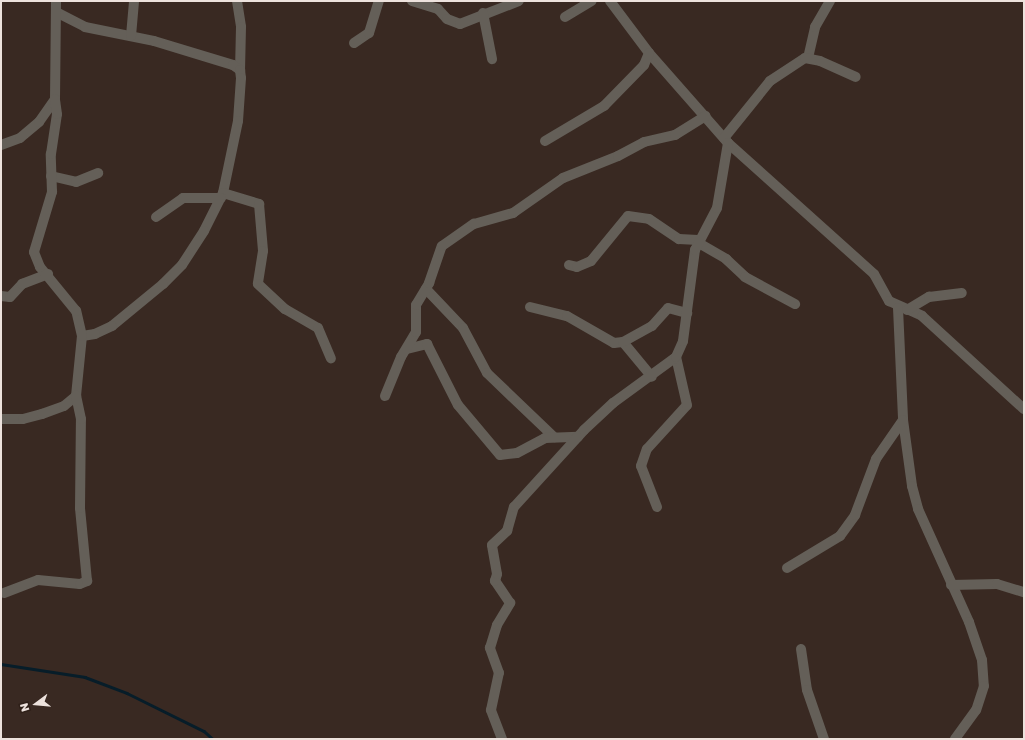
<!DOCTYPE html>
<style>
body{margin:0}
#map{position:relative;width:1025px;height:740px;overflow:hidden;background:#392922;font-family:"Golos Text",sans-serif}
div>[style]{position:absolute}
.stream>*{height:2.5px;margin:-1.25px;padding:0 1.25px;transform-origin:1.25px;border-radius:1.25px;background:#071d29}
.minor>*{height:10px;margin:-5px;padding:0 5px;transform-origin:5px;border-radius:5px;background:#645f58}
span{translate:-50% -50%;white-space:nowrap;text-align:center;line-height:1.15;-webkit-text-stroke:3px #2f2019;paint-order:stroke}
.frame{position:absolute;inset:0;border:2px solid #ede2dd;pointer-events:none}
.north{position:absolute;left:16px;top:684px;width:40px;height:40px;-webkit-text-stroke:3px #2f2019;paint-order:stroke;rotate:254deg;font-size:11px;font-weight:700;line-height:16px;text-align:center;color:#ede2dd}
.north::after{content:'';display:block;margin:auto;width:14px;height:18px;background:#ede2dd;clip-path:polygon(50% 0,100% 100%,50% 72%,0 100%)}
</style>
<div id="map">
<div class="stream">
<div style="left:1px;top:664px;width:85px;rotate:8.8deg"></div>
<div style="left:85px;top:677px;width:45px;rotate:20.9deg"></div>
<div style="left:127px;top:693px;width:86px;rotate:26.3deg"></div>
<div style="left:204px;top:731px;width:12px;rotate:42deg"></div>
</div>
<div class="minor">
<div style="left:237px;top:1px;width:26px;rotate:81deg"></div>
<div style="left:241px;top:27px;width:43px;rotate:91.3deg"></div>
<div style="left:412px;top:1px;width:27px;rotate:17deg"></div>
<div style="left:438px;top:9px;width:13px;rotate:48deg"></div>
<div style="left:447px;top:19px;width:14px;rotate:21deg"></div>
<div style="left:460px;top:24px;width:63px;rotate:-21.3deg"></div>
<div style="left:610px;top:1px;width:65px;rotate:53.1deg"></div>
<div style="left:649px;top:53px;width:120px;rotate:48.7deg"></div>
<div style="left:728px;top:143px;width:196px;rotate:41.9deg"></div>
<div style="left:874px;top:274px;width:31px;rotate:61deg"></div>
<div style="left:889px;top:301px;width:36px;rotate:24deg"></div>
<div style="left:922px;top:316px;width:138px;rotate:42.4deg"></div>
<div style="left:58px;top:13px;width:30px;rotate:27deg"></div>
<div style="left:85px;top:27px;width:70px;rotate:11.5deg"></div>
<div style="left:154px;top:41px;width:83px;rotate:16.9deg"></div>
<div style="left:233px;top:65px;width:9px;rotate:36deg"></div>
<div style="left:240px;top:70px;width:8px;rotate:83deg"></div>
<div style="left:241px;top:78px;width:43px;rotate:94deg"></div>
<div style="left:238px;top:121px;width:74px;rotate:101.8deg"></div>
<div style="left:223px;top:193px;width:42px;rotate:116.6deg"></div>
<div style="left:204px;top:231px;width:40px;rotate:122.9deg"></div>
<div style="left:182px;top:265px;width:27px;rotate:135deg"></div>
<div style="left:163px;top:284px;width:66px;rotate:140.5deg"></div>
<div style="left:112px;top:326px;width:19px;rotate:155deg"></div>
<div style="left:95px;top:334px;width:13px;rotate:171deg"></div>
<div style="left:483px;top:13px;width:47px;rotate:78.9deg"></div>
<div style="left:565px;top:17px;width:31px;rotate:-31deg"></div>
<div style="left:131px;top:36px;width:35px;rotate:-85deg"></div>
<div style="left:354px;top:43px;width:18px;rotate:-34deg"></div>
<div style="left:369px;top:33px;width:34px;rotate:-73deg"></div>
<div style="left:808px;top:58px;width:32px;rotate:-77deg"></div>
<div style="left:815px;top:27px;width:30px;rotate:-60deg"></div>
<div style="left:724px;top:138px;width:73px;rotate:-51.1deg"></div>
<div style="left:770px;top:81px;width:42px;rotate:-33.3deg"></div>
<div style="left:805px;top:58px;width:15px;rotate:11deg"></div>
<div style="left:820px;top:61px;width:39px;rotate:24deg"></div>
<div style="left:545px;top:141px;width:69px;rotate:-30.7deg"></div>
<div style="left:604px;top:106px;width:57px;rotate:-45.7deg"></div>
<div style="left:644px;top:65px;width:13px;rotate:-67deg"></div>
<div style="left:1px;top:145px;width:20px;rotate:-20deg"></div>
<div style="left:20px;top:138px;width:25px;rotate:-40deg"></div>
<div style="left:39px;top:122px;width:28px;rotate:-55deg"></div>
<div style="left:55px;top:99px;width:98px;rotate:-89.4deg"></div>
<div style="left:51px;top:176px;width:26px;rotate:13deg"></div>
<div style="left:76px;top:182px;width:24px;rotate:-22deg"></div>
<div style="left:223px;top:193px;width:38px;rotate:17deg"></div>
<div style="left:259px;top:204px;width:47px;rotate:85.1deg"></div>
<div style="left:263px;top:251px;width:33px;rotate:99deg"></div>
<div style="left:258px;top:284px;width:37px;rotate:43deg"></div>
<div style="left:285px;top:309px;width:38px;rotate:30deg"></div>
<div style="left:318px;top:328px;width:33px;rotate:67deg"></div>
<div style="left:156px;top:217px;width:33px;rotate:-35deg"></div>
<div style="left:183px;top:198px;width:38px"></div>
<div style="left:697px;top:242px;width:34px;rotate:30deg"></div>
<div style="left:726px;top:259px;width:26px;rotate:43deg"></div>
<div style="left:745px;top:277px;width:57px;rotate:28.4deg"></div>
<div style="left:569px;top:265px;width:8px;rotate:14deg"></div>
<div style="left:577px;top:267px;width:15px;rotate:-23deg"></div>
<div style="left:591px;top:261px;width:58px;rotate:-50.6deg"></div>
<div style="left:628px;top:216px;width:21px;rotate:8deg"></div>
<div style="left:649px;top:219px;width:36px;rotate:34deg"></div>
<div style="left:679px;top:239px;width:19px;rotate:3deg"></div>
<div style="left:426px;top:289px;width:54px;rotate:46.5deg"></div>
<div style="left:463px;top:328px;width:51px;rotate:61.9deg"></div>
<div style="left:487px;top:373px;width:93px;rotate:43.7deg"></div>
<div style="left:1px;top:296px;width:9px;rotate:6deg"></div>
<div style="left:10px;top:297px;width:18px;rotate:-47deg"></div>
<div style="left:22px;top:284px;width:28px;rotate:-21deg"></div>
<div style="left:530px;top:307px;width:38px;rotate:14deg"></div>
<div style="left:567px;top:316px;width:54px;rotate:29.9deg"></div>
<div style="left:614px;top:343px;width:9px;rotate:-6deg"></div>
<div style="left:623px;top:342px;width:45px;rotate:50.4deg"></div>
<div style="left:898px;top:308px;width:112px;rotate:87.4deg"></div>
<div style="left:903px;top:420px;width:67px;rotate:82.2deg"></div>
<div style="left:912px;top:486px;width:24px;rotate:75deg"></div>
<div style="left:918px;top:509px;width:124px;rotate:65.7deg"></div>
<div style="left:969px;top:622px;width:40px;rotate:71.1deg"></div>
<div style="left:982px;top:660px;width:26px;rotate:86deg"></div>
<div style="left:984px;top:686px;width:25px;rotate:108deg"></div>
<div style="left:976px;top:710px;width:36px;rotate:126deg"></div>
<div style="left:907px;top:310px;width:26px;rotate:-31deg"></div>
<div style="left:929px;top:297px;width:33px;rotate:-7deg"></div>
<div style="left:623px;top:342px;width:33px;rotate:-29deg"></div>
<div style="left:652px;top:326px;width:24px;rotate:-48deg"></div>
<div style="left:668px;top:308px;width:20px;rotate:15deg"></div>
<div style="left:407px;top:349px;width:21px;rotate:-14deg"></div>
<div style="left:427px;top:344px;width:68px;rotate:63.1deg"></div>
<div style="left:458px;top:405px;width:65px;rotate:50deg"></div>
<div style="left:500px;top:455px;width:17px;rotate:-7deg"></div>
<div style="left:517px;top:453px;width:32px;rotate:-28deg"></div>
<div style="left:545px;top:438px;width:33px;rotate:-2deg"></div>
<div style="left:385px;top:396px;width:42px;rotate:-67.7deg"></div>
<div style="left:401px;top:357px;width:29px;rotate:-59deg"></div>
<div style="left:416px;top:332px;width:27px;rotate:-90deg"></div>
<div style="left:416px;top:305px;width:26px;rotate:-59deg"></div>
<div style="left:429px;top:283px;width:39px;rotate:-71deg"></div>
<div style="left:442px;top:246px;width:39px;rotate:-35deg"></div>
<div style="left:474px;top:224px;width:41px;rotate:-15.8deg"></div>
<div style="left:513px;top:213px;width:61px;rotate:-35deg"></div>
<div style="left:563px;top:178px;width:59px;rotate:-21.8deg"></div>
<div style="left:618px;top:156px;width:30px;rotate:-28deg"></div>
<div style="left:644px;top:142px;width:32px;rotate:-13deg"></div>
<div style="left:675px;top:135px;width:36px;rotate:-32deg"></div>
<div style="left:1px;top:419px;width:22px"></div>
<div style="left:23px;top:419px;width:20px;rotate:-15deg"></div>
<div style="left:42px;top:414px;width:23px;rotate:-20deg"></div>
<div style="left:64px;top:406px;width:16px;rotate:-40deg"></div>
<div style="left:76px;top:396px;width:60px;rotate:-84.3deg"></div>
<div style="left:82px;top:336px;width:26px;rotate:-103deg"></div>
<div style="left:76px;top:311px;width:57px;rotate:-129.3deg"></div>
<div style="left:40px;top:267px;width:16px;rotate:-112deg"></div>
<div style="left:34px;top:252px;width:63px;rotate:-73.3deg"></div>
<div style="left:52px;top:192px;width:38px;rotate:-92deg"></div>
<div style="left:51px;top:154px;width:40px;rotate:-81.5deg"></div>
<div style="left:57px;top:114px;width:15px;rotate:-98deg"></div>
<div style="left:657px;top:507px;width:44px;rotate:-111.3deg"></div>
<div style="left:641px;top:466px;width:18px;rotate:-71deg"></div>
<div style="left:647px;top:449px;width:59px;rotate:-47.7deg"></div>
<div style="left:687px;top:405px;width:49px;rotate:-102.9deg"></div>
<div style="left:787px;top:568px;width:62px;rotate:-31.1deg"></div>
<div style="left:840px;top:536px;width:26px;rotate:-54deg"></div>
<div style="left:855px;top:515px;width:60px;rotate:-69.4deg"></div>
<div style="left:876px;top:459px;width:47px;rotate:-55.3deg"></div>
<div style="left:951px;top:585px;width:46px;rotate:-1.2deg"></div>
<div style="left:997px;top:584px;width:28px;rotate:17deg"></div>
<div style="left:4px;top:593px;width:36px;rotate:-21deg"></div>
<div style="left:38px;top:580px;width:42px;rotate:5.4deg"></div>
<div style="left:80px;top:584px;width:8px;rotate:-23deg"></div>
<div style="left:87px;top:581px;width:73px;rotate:-95.5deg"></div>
<div style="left:80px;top:508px;width:89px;rotate:-89.4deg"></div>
<div style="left:81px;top:419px;width:24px;rotate:-102deg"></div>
<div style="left:801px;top:649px;width:41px;rotate:81.7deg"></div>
<div style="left:807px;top:690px;width:52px;rotate:70.9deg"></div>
<div style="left:502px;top:739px;width:31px;rotate:-111deg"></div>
<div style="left:491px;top:710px;width:38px;rotate:-78deg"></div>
<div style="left:499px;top:673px;width:27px;rotate:-110deg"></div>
<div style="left:490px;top:648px;width:24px;rotate:-73deg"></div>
<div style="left:497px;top:625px;width:26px;rotate:-59deg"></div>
<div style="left:510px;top:603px;width:27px;rotate:-124deg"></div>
<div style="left:495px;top:581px;width:7px;rotate:-74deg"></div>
<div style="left:497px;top:574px;width:29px;rotate:-100deg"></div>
<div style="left:492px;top:545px;width:21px;rotate:-43deg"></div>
<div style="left:507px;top:531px;width:25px;rotate:-74deg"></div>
<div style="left:514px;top:507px;width:104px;rotate:-47.7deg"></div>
<div style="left:584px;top:430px;width:40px;rotate:-43deg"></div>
<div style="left:613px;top:403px;width:78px;rotate:-36.1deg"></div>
<div style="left:676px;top:357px;width:17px;rotate:-66deg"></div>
<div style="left:683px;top:341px;width:92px;rotate:-82.5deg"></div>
<div style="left:695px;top:250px;width:47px;rotate:-62.4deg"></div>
<div style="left:717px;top:208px;width:66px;rotate:-80.4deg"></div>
</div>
<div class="frame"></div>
<div class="north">N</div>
</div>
